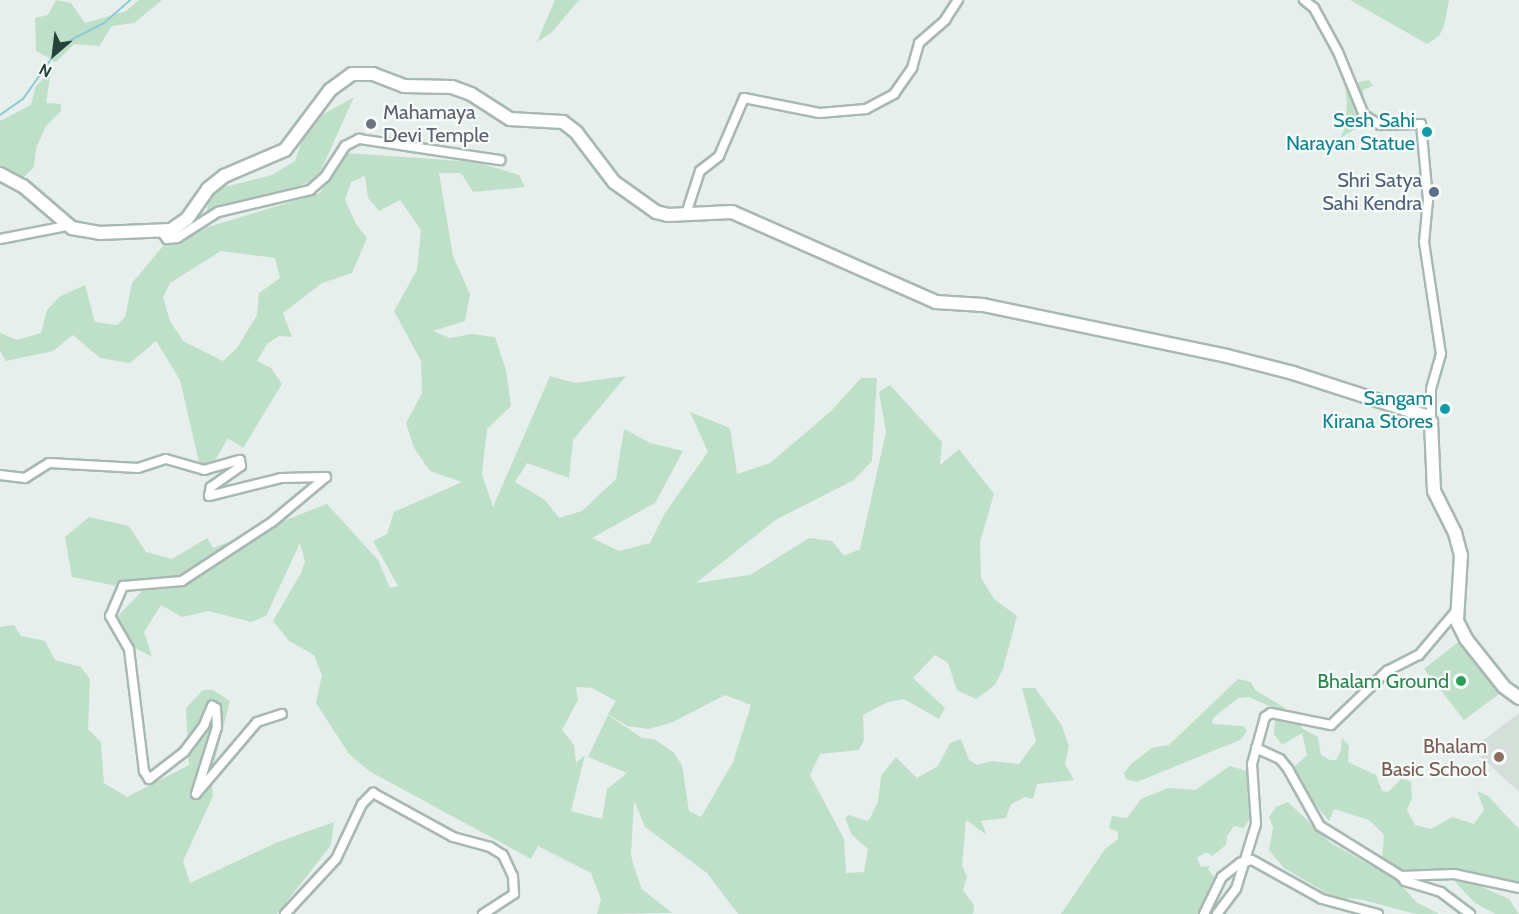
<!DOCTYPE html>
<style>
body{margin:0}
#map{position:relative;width:1519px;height:914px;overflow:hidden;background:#e6efeb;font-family:Cabin,sans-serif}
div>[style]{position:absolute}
.built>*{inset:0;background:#d4dfda}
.green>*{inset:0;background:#bfe0c8}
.stream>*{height:2px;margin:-1px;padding:0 1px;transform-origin:1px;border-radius:1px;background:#8ec9d4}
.roads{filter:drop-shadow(2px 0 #a8b8b2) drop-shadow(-2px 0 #a8b8b2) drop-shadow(0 2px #a8b8b2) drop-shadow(0 -2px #a8b8b2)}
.minor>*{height:8px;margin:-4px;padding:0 4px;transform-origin:4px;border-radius:4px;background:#fff}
.secondary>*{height:12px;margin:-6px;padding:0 6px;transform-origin:6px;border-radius:6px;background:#fff}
.dots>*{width:16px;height:16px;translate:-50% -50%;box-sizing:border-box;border:3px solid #f7fbf9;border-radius:50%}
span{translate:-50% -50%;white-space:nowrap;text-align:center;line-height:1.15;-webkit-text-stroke:4.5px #f7fbf9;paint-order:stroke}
.worship-label{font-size:20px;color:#5b616d}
.left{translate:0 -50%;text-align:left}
.culture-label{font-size:20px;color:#0d838f}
.right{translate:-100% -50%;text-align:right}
.service-label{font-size:20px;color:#4e5e75}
.leisure-label{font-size:20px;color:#27864d}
.education-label{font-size:20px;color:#785e54}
.north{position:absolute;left:24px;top:24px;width:60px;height:60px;-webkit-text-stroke:4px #f7fbf9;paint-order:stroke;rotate:208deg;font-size:16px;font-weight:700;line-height:24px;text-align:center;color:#24423a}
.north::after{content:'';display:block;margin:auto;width:21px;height:27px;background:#24423a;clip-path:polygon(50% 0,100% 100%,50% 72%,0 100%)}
</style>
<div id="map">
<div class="built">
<div style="clip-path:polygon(1519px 713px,1519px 792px,1472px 749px)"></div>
</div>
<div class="green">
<div style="clip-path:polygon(56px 0,71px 3px,85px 23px,126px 11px,139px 0,162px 0,134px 23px,112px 26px,99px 46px,74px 44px,56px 62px,36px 51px,35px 18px,48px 15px)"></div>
<div style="clip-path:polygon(555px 0,579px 0,551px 33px,537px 42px)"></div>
<div style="clip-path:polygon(1350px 0,1449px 0,1444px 26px,1439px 36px,1427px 44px)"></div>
<div style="clip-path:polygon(1344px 50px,1356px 83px,1369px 80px,1373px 86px,1363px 90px,1366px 123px,1340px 138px,1345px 128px,1347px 101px,1342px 66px,1333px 52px)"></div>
<div style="clip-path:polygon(51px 71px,46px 103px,61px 104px,61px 111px,46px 126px,36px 148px,34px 167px,21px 180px,0 169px,0 121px,31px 105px,36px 86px)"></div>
<div style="clip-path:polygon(354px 97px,318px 177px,294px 189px,205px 217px,210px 197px,225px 187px,272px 175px,295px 161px,301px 143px,322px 115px)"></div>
<div style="clip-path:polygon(evenodd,346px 153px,476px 162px,519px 175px,525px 187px,473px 192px,461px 173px,439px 173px,453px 256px,470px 294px,465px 321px,433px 331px,450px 338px,472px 334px,495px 337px,506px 370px,511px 406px,487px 429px,482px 474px,493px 507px,550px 376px,575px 383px,626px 376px,573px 440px,569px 478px,527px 463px,515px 482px,545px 500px,559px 518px,582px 511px,616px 479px,624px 429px,650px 443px,683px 451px,655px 503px,592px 538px,619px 551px,650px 543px,665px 513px,708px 452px,690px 412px,730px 428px,737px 474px,770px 463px,831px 411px,861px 378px,877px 378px,872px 461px,854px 480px,777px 519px,696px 583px,750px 575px,809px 538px,832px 541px,844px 556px,860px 549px,886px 432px,879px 392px,890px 385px,942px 442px,940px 465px,959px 449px,994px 494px,980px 542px,981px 578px,994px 599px,1017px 616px,1003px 669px,995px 685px,976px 699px,957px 690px,948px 663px,935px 655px,913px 678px,945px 708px,939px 719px,904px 699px,888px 702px,863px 715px,864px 740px,859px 750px,820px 754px,810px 775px,844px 839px,846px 873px,864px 872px,868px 849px,852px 835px,845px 818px,849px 815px,867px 821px,870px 818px,878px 802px,881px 776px,896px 757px,917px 778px,938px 766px,950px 743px,961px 739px,969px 760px,977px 765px,992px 761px,1019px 764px,1036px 741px,1022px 688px,1035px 688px,1061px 724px,1069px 746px,1065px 764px,1074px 780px,1037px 784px,1033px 799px,1025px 797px,1011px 804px,1006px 818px,981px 821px,987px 835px,966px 820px,962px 865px,967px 877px,963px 890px,974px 905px,973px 914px,738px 914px,707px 873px,645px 827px,634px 800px,631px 855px,634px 867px,642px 889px,672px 913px,597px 914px,601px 899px,591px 873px,538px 846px,531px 859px,369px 771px,349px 754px,316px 703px,322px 675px,314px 655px,289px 641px,273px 621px,301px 573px,305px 561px,300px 543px,266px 616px,251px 622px,209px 611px,182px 617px,161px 605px,144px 632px,152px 657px,133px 647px,118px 616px,142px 591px,72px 577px,65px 537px,89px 517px,129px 526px,146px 552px,172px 559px,207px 538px,213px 548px,327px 504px,378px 560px,390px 588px,398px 586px,373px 541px,387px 534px,394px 512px,462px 482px,430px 471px,414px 448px,406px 423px,422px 393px,421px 361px,394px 311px,417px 270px,421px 230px,400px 200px,379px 211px,368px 198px,365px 176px,351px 182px,345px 200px,356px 224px,367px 238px,352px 273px,322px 283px,283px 313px,292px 337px,279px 336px,267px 344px,257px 361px,271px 368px,282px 384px,243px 448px,228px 438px,214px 462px,200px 466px,180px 380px,156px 341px,130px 363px,100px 358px,73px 335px,53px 351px,6px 361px,0 366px,6px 361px,0 351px,0 333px,17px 340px,41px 333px,47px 310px,59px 297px,85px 285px,95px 322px,117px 325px,125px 317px,132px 283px,169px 239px,320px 193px,346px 153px,221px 251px,275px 258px,280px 278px,259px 293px,257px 315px,237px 348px,223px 361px,183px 341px,170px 321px,163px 297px,170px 283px,221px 251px,346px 153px,576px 687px,592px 688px,616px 701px,608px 714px,627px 726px,649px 729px,673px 722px,725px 695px,751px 705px,733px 762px,701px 817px,689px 811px,682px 765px,673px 752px,654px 739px,642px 738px,608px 715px,588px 757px,627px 773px,607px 789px,602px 819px,571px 811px,585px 755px,576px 763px,574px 745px,562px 730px,578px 700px,576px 687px)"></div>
<div style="clip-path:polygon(14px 625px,21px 636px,45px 641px,55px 660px,81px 667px,90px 679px,88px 729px,101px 742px,104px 783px,127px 797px,189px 765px,186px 708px,203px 690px,213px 690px,230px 701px,211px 774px,213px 796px,183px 861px,190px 883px,278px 842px,334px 822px,331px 845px,277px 914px,0 914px,0 627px)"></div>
<div style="clip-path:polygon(1458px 642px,1499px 694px,1464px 720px,1424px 669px)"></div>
<div style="clip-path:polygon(1238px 679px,1251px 682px,1255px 690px,1285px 708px,1303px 729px,1318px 737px,1321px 755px,1330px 760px,1336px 760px,1341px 750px,1342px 738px,1349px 746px,1348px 762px,1376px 775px,1382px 791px,1388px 792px,1401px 779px,1411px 781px,1412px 798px,1407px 810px,1415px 825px,1431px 829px,1452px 817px,1474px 824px,1484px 810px,1477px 791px,1488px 796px,1519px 829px,1519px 882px,1512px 884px,1474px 872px,1400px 869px,1397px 880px,1416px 902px,1439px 914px,1416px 914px,1359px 899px,1335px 898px,1284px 868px,1269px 850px,1273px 828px,1269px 817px,1276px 807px,1288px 802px,1331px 843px,1381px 871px,1384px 835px,1369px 820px,1334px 809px,1329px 821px,1299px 785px,1292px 769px,1307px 755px,1302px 733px,1282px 745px,1274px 734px,1276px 709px,1249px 697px,1238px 698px,1213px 718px,1212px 724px,1243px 726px,1247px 731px,1240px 740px,1137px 782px,1126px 779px,1124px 773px,1132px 763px,1152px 748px,1169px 745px)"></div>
<div style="clip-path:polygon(1230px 766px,1250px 772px,1261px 799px,1244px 828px,1234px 826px,1227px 836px,1226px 845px,1212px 856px,1206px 852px,1197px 858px,1201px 867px,1210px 866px,1208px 869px,1215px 878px,1212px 896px,1204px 909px,1197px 914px,1061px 914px,1105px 849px,1118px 839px,1118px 832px,1109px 828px,1112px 816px,1127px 818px,1141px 799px,1168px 788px,1195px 790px)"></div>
<div style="clip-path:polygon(1465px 879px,1509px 899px,1519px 914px,1496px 914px,1475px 903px,1455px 882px)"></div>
</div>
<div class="stream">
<div style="left:0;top:115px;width:28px;rotate:-35deg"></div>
<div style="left:23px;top:99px;width:66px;rotate:-54.9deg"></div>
<div style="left:61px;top:45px;width:48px;rotate:-27.1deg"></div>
<div style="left:104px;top:23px;width:35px;rotate:-41deg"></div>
</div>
<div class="roads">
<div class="minor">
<div style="left:1304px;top:0;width:13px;rotate:39deg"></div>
<div style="left:1314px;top:8px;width:50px;rotate:61.4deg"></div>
<div style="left:1338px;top:52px;width:68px;rotate:67.6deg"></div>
<div style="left:1364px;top:115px;width:19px;rotate:32deg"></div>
<div style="left:1380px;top:125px;width:41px;rotate:-1.4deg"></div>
<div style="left:1421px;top:124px;width:76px;rotate:84.7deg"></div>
<div style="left:1428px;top:200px;width:42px;rotate:95.4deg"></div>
<div style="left:1424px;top:242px;width:113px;rotate:81.4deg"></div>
<div style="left:1441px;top:354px;width:36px;rotate:106deg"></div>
<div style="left:1431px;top:389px;width:32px;rotate:90deg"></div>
<div style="left:686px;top:214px;width:45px;rotate:-72deg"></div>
<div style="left:700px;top:171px;width:24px;rotate:-38deg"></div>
<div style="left:719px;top:156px;width:63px;rotate:-66.7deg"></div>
<div style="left:744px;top:98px;width:77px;rotate:11.2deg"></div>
<div style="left:820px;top:113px;width:46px;rotate:-5deg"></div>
<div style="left:866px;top:109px;width:32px;rotate:-28deg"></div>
<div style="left:894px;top:94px;width:32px;rotate:-55deg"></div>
<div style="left:912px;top:68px;width:26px;rotate:-74deg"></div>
<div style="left:919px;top:43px;width:35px;rotate:-41deg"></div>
<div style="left:945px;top:20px;width:24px;rotate:-57deg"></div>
<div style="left:161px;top:231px;width:10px;rotate:53deg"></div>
<div style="left:167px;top:239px;width:10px;rotate:-6deg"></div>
<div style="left:177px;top:238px;width:49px;rotate:-32.4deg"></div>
<div style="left:218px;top:212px;width:95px;rotate:-13.4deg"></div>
<div style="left:310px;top:190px;width:20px;rotate:-41deg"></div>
<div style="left:325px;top:177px;width:37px;rotate:-57deg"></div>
<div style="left:345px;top:146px;width:16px;rotate:-27deg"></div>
<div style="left:359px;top:139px;width:143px;rotate:8.5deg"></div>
<div style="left:0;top:239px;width:68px;rotate:-11deg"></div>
<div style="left:0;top:475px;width:25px;rotate:7deg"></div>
<div style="left:25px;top:478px;width:28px;rotate:-32deg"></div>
<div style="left:49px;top:463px;width:89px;rotate:3.2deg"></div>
<div style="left:138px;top:468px;width:29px;rotate:-18deg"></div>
<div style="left:166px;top:459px;width:40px;rotate:16deg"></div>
<div style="left:204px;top:470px;width:37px;rotate:-16deg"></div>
<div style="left:240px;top:460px;width:6px;rotate:81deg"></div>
<div style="left:241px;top:466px;width:37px;rotate:145deg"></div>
<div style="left:211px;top:487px;width:9px;rotate:103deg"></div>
<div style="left:209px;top:496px;width:74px;rotate:-14deg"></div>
<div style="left:281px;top:478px;width:45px;rotate:-1.3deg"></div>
<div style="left:326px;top:477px;width:70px;rotate:140.2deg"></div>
<div style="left:272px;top:522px;width:108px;rotate:146.8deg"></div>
<div style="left:182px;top:581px;width:59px;rotate:175.2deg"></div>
<div style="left:123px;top:586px;width:33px;rotate:113deg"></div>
<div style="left:110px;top:616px;width:38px;rotate:60deg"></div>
<div style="left:129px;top:649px;width:123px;rotate:83deg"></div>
<div style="left:144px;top:771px;width:9px;rotate:58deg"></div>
<div style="left:149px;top:779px;width:44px;rotate:-37.6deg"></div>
<div style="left:184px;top:752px;width:34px;rotate:-53deg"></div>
<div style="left:204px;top:725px;width:21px;rotate:-67deg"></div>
<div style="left:212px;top:706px;width:4px;rotate:27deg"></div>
<div style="left:216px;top:708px;width:19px;rotate:87deg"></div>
<div style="left:217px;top:727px;width:70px;rotate:107.4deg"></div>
<div style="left:196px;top:794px;width:94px;rotate:-49.7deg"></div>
<div style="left:257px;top:722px;width:26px;rotate:-18deg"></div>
<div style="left:1256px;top:748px;width:26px;rotate:25deg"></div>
<div style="left:1280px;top:759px;width:13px;rotate:51deg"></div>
<div style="left:1288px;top:769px;width:65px;rotate:60.7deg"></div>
<div style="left:1320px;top:826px;width:95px;rotate:31.7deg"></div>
<div style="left:285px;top:914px;width:75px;rotate:-47.2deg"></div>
<div style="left:336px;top:859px;width:61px;rotate:-64.7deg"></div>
<div style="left:362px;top:804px;width:16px;rotate:-45deg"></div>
<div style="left:373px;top:793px;width:91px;rotate:28.8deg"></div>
<div style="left:453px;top:837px;width:38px;rotate:15deg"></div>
<div style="left:490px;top:847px;width:15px;rotate:32deg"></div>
<div style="left:503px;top:855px;width:23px;rotate:65deg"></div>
<div style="left:513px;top:876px;width:18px;rotate:87deg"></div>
<div style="left:514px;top:894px;width:37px;rotate:147deg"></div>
<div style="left:1204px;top:914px;width:41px;rotate:-64.1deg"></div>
<div style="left:1222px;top:877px;width:23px;rotate:-38deg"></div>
<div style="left:1240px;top:863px;width:12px;rotate:-14deg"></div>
<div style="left:1252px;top:860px;width:80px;rotate:29.1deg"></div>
<div style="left:1322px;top:899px;width:58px;rotate:15deg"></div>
<div style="left:1217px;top:914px;width:31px;rotate:-53deg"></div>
<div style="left:1236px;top:889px;width:68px;rotate:-72.9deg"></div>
<div style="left:1256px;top:824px;width:60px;rotate:-93.8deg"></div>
<div style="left:1252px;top:764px;width:49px;rotate:-74.5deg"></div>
<div style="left:1265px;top:717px;width:7px;rotate:-34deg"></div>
<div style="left:1271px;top:713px;width:61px;rotate:11.3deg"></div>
<div style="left:1331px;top:725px;width:78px;rotate:-44deg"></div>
<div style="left:1387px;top:671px;width:36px;rotate:-27deg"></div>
<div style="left:1419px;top:655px;width:57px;rotate:-49.9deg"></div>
<div style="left:1470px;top:914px;width:36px;rotate:-143deg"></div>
<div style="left:1441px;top:892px;width:38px;rotate:-163deg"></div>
<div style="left:1405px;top:881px;width:6px;rotate:-129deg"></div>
<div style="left:1401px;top:876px;width:53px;rotate:-2.2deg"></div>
<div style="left:1454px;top:874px;width:66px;rotate:12.2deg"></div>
</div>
<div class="secondary">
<div style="left:0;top:174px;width:26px;rotate:28deg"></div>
<div style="left:23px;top:186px;width:65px;rotate:40.6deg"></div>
<div style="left:72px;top:228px;width:28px;rotate:10deg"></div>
<div style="left:100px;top:233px;width:71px;rotate:-2.4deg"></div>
<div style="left:171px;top:230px;width:19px;rotate:-35deg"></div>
<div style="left:187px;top:219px;width:37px;rotate:-55deg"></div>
<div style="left:208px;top:189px;width:21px;rotate:-39deg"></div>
<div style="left:224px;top:176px;width:66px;rotate:-23.1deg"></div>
<div style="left:285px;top:150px;width:75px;rotate:-53.1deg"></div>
<div style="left:330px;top:90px;width:27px;rotate:-36deg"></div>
<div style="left:352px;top:74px;width:21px"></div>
<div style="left:373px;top:74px;width:33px;rotate:21deg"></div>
<div style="left:404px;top:86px;width:48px;rotate:1.2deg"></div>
<div style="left:452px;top:87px;width:20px;rotate:20deg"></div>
<div style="left:471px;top:94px;width:46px;rotate:32.7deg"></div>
<div style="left:510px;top:119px;width:53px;rotate:3.2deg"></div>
<div style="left:563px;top:122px;width:16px;rotate:38deg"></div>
<div style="left:576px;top:132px;width:63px;rotate:52.8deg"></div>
<div style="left:614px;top:182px;width:52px;rotate:35.5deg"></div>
<div style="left:656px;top:212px;width:12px;rotate:14deg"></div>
<div style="left:668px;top:215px;width:64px;rotate:-2.7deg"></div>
<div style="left:732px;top:212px;width:223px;rotate:23.8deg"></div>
<div style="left:936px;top:302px;width:47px;rotate:3.7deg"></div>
<div style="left:983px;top:305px;width:249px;rotate:11.8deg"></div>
<div style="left:1227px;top:356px;width:68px;rotate:14.4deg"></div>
<div style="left:1293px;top:373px;width:137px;rotate:17.9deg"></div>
<div style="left:1423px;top:415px;width:11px;rotate:41deg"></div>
<div style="left:1431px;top:422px;width:69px;rotate:87.5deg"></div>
<div style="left:1434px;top:491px;width:47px;rotate:63.4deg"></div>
<div style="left:1455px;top:533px;width:23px;rotate:75deg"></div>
<div style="left:1461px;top:555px;width:66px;rotate:93.5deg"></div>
<div style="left:1457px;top:621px;width:20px;rotate:63deg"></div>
<div style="left:1466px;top:639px;width:61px;rotate:51.6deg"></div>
<div style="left:1504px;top:687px;width:19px;rotate:36deg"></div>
</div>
</div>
<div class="dots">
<div style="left:371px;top:124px;background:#6b7280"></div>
<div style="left:1427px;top:132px;background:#0f9aa8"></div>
<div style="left:1434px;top:192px;background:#5c6f8a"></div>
<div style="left:1445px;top:409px;background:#0f9aa8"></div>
<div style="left:1461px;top:681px;background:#2e9e5b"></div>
<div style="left:1499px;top:757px;background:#8d6e63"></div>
</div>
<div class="worship-label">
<span class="left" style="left:383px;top:124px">Mahamaya<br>Devi Temple</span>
</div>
<div class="culture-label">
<span class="right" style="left:1415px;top:132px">Sesh Sahi<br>Narayan Statue</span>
<span class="right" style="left:1433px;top:410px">Sangam<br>Kirana Stores</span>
</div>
<div class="service-label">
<span class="right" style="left:1422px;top:192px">Shri Satya<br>Sahi Kendra</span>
</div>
<div class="leisure-label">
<span class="right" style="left:1449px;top:681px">Bhalam Ground</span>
</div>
<div class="education-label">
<span class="right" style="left:1487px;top:758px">Bhalam<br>Basic School</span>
</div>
<div class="north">N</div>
</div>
